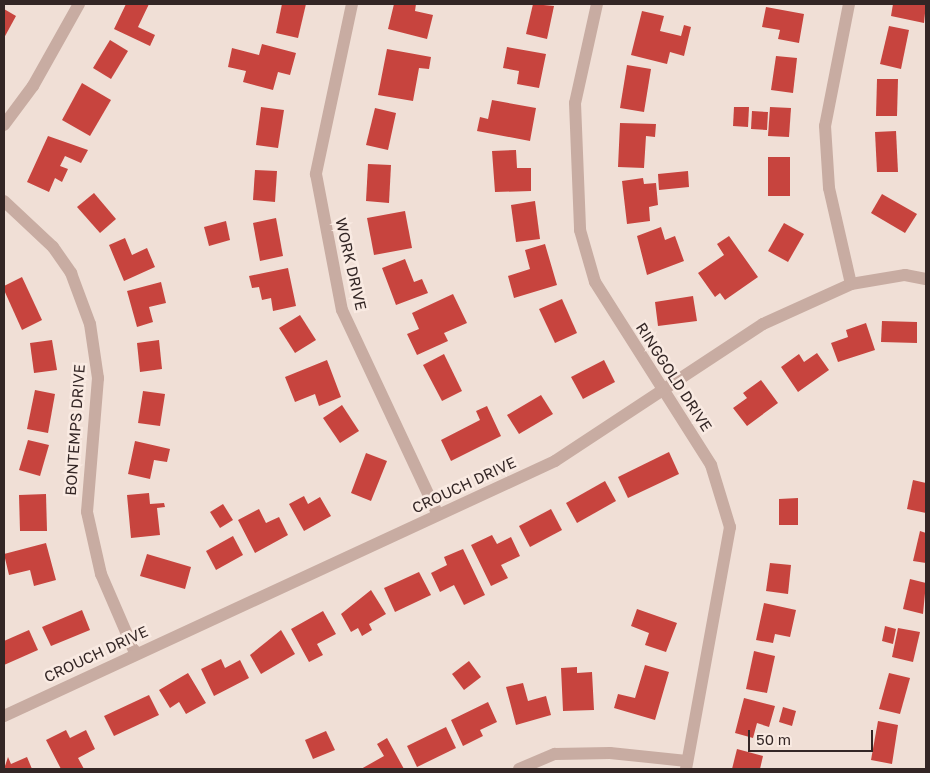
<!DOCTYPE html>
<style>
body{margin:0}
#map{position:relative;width:930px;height:773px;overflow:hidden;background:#f0dfd6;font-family:"Golos Text",sans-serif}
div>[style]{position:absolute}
.building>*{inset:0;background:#c7443e}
.minor>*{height:12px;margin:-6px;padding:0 6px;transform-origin:6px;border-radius:6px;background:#c8aca2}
span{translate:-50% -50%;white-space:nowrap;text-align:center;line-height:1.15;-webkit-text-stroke:5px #f9eae2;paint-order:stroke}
.street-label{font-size:15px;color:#332625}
.frame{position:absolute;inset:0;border:5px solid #332625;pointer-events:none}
.scale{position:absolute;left:748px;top:730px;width:125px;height:22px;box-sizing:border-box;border:2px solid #332625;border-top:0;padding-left:6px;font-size:15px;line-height:18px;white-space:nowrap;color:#332625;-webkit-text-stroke:4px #f9eae2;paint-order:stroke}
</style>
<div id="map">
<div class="building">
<div style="clip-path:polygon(126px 4px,149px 4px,138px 27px,155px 35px,150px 46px,114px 29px)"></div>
<div style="clip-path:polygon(282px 4px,306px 4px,298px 38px,276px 33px)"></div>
<div style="clip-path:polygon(394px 4px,416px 4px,415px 11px,433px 15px,427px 39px,388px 29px)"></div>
<div style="clip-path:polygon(533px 4px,554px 6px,547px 39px,526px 34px)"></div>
<div style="clip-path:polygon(893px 4px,926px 4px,924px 23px,891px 16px)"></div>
<div style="clip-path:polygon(766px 7px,804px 14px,799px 43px,778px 39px,780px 30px,762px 27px)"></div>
<div style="clip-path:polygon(4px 9px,16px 16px,4px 38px)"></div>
<div style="clip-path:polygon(642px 11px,664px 16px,660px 31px,681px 36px,684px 25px,691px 27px,684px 56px,670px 52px,667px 64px,631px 55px)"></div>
<div style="clip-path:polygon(889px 26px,909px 30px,901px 69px,880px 64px)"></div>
<div style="clip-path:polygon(110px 40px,128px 51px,111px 79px,93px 68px)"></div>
<div style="clip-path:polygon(262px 44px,296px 53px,290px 75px,278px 72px,273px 90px,243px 82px,246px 71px,228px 67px,232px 48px,259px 55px)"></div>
<div style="clip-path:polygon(507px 47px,546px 54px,539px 88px,517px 84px,519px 71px,503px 68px)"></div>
<div style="clip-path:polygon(387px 49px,431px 57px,429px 69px,419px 68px,413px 101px,378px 95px)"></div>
<div style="clip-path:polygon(776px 56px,797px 58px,793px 93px,771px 90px)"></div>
<div style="clip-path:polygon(627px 65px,651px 69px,644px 112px,620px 108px)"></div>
<div style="clip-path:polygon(877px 79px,898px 79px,897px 116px,876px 116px)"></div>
<div style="clip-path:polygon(82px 83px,111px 100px,90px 136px,62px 120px)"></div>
<div style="clip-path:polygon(492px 100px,536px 108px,530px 141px,477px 131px,480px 117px,488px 119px)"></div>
<div style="clip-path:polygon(261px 107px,284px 110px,278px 148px,256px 145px)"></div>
<div style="clip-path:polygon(734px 107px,749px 107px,748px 127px,733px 126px)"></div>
<div style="clip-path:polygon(770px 107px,791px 108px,789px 137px,768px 136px)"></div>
<div style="clip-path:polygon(375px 108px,396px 113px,388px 150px,366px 145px)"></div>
<div style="clip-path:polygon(752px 111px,768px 112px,767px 130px,751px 129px)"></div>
<div style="clip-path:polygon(620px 123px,656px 124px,655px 137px,646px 136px,644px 168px,618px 167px)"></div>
<div style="clip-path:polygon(896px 131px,898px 172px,877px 172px,875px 132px)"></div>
<div style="clip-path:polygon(48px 136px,88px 150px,81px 163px,65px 156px,60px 166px,68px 169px,62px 182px,55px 178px,49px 192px,27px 182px)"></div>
<div style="clip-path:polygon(516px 150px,517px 168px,531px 168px,531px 191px,495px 192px,492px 151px)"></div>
<div style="clip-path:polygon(768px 157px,790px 157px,790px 196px,768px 196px)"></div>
<div style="clip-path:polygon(368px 164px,391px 165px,389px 203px,366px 201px)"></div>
<div style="clip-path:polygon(255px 170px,277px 171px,275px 202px,253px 200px)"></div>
<div style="clip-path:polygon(688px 171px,689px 187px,659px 190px,658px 174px)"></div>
<div style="clip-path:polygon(643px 178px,644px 184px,656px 183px,658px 205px,649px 207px,650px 221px,627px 224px,622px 181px)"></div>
<div style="clip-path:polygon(94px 193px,116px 219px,100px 233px,77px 207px)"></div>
<div style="clip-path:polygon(882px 194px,917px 214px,905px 233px,871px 213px)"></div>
<div style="clip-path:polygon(535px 201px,540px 239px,516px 242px,511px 205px)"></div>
<div style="clip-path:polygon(405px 211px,412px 248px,374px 255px,367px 218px)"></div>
<div style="clip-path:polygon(276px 218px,283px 256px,260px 261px,253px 223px)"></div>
<div style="clip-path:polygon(226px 221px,230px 240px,209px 246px,204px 227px)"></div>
<div style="clip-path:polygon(784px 223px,804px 234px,788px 262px,768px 251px)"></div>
<div style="clip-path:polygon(661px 227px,665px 240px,675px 236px,684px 261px,647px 275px,637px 236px)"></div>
<div style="clip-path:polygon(729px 236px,758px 277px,725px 300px,720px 293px,715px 297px,698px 273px,724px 255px,717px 244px)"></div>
<div style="clip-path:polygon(125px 238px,132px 255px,147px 248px,155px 267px,124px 281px,109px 245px)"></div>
<div style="clip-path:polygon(545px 244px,557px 285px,514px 298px,508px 276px,530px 269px,525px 250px)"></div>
<div style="clip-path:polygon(405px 259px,414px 282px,422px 279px,428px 293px,396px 305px,382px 268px)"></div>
<div style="clip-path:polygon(288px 268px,296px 306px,273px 311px,271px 298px,262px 300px,259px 287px,252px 288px,249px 276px)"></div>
<div style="clip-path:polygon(22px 277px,42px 320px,22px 330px,4px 290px,4px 286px)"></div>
<div style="clip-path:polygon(161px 282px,166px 303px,149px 307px,153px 322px,137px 327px,127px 291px)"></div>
<div style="clip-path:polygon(453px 294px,467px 323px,444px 333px,448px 341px,417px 355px,407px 334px,419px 329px,412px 313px)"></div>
<div style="clip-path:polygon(693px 296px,697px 321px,658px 326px,655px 302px)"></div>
<div style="clip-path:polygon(562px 299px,577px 333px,555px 343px,539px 309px)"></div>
<div style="clip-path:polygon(300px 315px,316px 340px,295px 353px,279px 328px)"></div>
<div style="clip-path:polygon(882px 321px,917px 322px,917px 343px,881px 342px)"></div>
<div style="clip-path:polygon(866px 323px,875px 350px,838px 362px,831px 343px,848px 337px,846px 330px)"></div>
<div style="clip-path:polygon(52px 340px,57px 370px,34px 373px,30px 343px)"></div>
<div style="clip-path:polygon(159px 340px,162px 369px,140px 372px,137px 343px)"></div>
<div style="clip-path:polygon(817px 353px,829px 370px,798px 392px,781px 367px,799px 354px,804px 362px)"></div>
<div style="clip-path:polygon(444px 354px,462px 391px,442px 401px,423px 365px)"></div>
<div style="clip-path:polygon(327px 360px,341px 397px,319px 406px,315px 394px,295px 402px,285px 377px)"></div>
<div style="clip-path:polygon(604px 360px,615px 382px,583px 399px,571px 377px)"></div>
<div style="clip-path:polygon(761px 380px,778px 403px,747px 426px,733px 408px,747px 398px,743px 393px)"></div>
<div style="clip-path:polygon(35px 390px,55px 394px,48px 433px,27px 429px)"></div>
<div style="clip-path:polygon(143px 391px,165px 394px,160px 426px,138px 423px)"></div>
<div style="clip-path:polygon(541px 395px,553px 414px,519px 434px,507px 415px)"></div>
<div style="clip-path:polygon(342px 405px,359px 431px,340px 443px,323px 418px)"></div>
<div style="clip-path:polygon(487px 406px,501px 436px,451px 461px,441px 440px,480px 420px,476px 411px)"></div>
<div style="clip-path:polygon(28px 440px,49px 445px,40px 476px,19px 470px)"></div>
<div style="clip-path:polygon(135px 441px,170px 449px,167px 462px,154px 460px,150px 479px,128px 474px)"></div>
<div style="clip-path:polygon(669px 452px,679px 474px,628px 498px,618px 477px)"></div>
<div style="clip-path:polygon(366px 453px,387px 461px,371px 501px,351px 493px)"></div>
<div style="clip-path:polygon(913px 480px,926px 483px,926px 513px,907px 509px)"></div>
<div style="clip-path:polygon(605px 481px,616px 501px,577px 523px,566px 503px)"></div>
<div style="clip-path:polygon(149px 493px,150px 504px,164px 503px,165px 507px,157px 508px,160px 535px,131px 538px,127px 495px)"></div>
<div style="clip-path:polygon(46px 494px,47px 531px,20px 531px,19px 495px)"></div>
<div style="clip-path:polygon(304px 496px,308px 504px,320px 497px,331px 516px,304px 531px,289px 504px)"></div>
<div style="clip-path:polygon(798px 498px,798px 525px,779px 525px,779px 499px)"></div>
<div style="clip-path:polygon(223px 504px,233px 520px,220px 528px,210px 512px)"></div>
<div style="clip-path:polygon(259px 509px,266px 523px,279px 517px,288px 535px,255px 553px,238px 520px)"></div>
<div style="clip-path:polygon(551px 509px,562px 530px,530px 547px,519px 526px)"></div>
<div style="clip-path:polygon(920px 531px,926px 533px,926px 563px,913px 561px)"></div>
<div style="clip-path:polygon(492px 535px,497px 544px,511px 537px,520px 556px,501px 565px,508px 578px,491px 586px,471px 545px)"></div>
<div style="clip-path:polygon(233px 536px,243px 555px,216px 570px,206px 551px)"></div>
<div style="clip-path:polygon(46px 543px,56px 580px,34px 586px,30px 570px,9px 575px,4px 554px)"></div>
<div style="clip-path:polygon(463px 549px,485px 595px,464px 605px,454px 585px,440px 592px,431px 573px,447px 565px,444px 557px)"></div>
<div style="clip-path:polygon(147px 554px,191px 567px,185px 589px,140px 576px)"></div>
<div style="clip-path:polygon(770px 563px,791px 565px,788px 594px,766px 591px)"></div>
<div style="clip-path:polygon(419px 572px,431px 595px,395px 612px,384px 588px)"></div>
<div style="clip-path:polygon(910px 579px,926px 583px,923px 614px,903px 609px)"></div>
<div style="clip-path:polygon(371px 590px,386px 614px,369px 624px,372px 630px,362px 636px,358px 628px,351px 632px,341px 614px)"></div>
<div style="clip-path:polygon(764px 603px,796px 610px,790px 637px,775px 634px,773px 643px,756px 640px)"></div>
<div style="clip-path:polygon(637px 609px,677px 623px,666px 652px,645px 645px,649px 633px,631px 626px)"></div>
<div style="clip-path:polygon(82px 610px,90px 630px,51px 646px,42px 627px)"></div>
<div style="clip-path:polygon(323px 611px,336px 634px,317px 644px,323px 655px,309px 662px,291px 629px)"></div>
<div style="clip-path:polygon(885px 626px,896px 629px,893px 644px,882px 641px)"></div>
<div style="clip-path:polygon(898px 628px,920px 632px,913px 662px,892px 657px)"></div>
<div style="clip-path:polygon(29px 630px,38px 650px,4px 665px,4px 641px)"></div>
<div style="clip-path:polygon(281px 630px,295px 654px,261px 674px,250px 655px)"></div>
<div style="clip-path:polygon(754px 651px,775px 656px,767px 693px,746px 689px)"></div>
<div style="clip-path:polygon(221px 659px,225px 668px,240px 660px,249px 678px,214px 696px,201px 669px)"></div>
<div style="clip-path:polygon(469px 661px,481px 677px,464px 690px,452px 674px)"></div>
<div style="clip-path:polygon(645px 665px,669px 672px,655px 720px,614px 708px,618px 694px,635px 698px)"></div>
<div style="clip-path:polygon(577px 667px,577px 673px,592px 672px,594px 710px,563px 711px,561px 668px)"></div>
<div style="clip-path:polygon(188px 673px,206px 703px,186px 714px,179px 702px,170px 708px,159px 690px)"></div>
<div style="clip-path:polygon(889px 673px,910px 678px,900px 714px,879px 709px)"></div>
<div style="clip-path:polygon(523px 683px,528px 701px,546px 696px,551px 715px,516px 725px,506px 687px)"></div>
<div style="clip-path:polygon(149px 695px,159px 715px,114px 736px,104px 716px)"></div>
<div style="clip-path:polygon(744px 698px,775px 706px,769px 727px,757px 723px,753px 738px,735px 733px)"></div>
<div style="clip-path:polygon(488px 702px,497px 722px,480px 730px,483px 736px,463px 746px,451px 720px)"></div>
<div style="clip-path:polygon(783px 707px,796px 711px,792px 726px,779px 722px)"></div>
<div style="clip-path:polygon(878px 721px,898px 725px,892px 764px,871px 760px)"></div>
<div style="clip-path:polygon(446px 727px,456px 748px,417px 767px,407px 746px)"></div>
<div style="clip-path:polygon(66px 730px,70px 738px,86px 730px,95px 749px,78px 758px,84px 769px,61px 769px,46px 740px)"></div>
<div style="clip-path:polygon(326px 731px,335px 750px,313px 759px,305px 740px)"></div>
<div style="clip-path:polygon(387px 738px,404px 769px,361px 769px,384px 756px,377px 744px)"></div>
<div style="clip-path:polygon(737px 749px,763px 756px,760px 769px,732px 769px)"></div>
<div style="clip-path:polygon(8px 757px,11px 764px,27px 757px,32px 769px,4px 769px)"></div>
</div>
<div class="minor">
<div style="left:352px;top:4px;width:174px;rotate:102deg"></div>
<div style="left:316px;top:174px;width:138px;rotate:79.2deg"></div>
<div style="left:342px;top:310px;width:226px;rotate:64.9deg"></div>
<div style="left:597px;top:4px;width:101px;rotate:102.5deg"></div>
<div style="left:575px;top:103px;width:127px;rotate:87.7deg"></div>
<div style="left:580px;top:230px;width:54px;rotate:73.9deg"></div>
<div style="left:595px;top:282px;width:217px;rotate:57.6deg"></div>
<div style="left:711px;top:465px;width:65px;rotate:73deg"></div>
<div style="left:730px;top:527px;width:246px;rotate:100.3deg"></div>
<div style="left:849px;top:4px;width:124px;rotate:101.1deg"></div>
<div style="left:825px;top:126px;width:62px;rotate:86.3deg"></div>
<div style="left:829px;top:188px;width:98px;rotate:77.1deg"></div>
<div style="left:4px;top:125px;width:49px;rotate:-53.4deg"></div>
<div style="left:33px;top:86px;width:94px;rotate:-60.7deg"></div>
<div style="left:4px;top:201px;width:67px;rotate:43.2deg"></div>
<div style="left:53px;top:247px;width:32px;rotate:55deg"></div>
<div style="left:71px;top:273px;width:54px;rotate:69.6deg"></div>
<div style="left:90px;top:324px;width:55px;rotate:81.6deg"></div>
<div style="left:98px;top:378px;width:134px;rotate:94.7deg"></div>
<div style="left:87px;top:512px;width:64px;rotate:77.3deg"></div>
<div style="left:101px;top:574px;width:86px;rotate:66.7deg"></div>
<div style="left:4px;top:716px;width:607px;rotate:-24.83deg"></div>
<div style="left:555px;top:461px;width:249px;rotate:-33.4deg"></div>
<div style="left:763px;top:324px;width:97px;rotate:-24.4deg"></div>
<div style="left:851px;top:284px;width:55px;rotate:-9.5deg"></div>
<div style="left:905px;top:275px;width:21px;rotate:11deg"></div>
<div style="left:519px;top:769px;width:39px;rotate:-23deg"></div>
<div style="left:555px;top:754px;width:55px;rotate:-1deg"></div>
<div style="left:610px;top:753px;width:77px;rotate:5.9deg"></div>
</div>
<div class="street-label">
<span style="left:351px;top:264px;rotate:77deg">WORK DRIVE</span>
<span style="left:674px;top:377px;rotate:57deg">RINGGOLD DRIVE</span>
<span style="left:75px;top:430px;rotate:-86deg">BONTEMPS DRIVE</span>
<span style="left:464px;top:485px;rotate:-25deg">CROUCH DRIVE</span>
<span style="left:96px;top:654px;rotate:-25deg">CROUCH DRIVE</span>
</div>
<div class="frame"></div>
<div class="scale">50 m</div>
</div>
